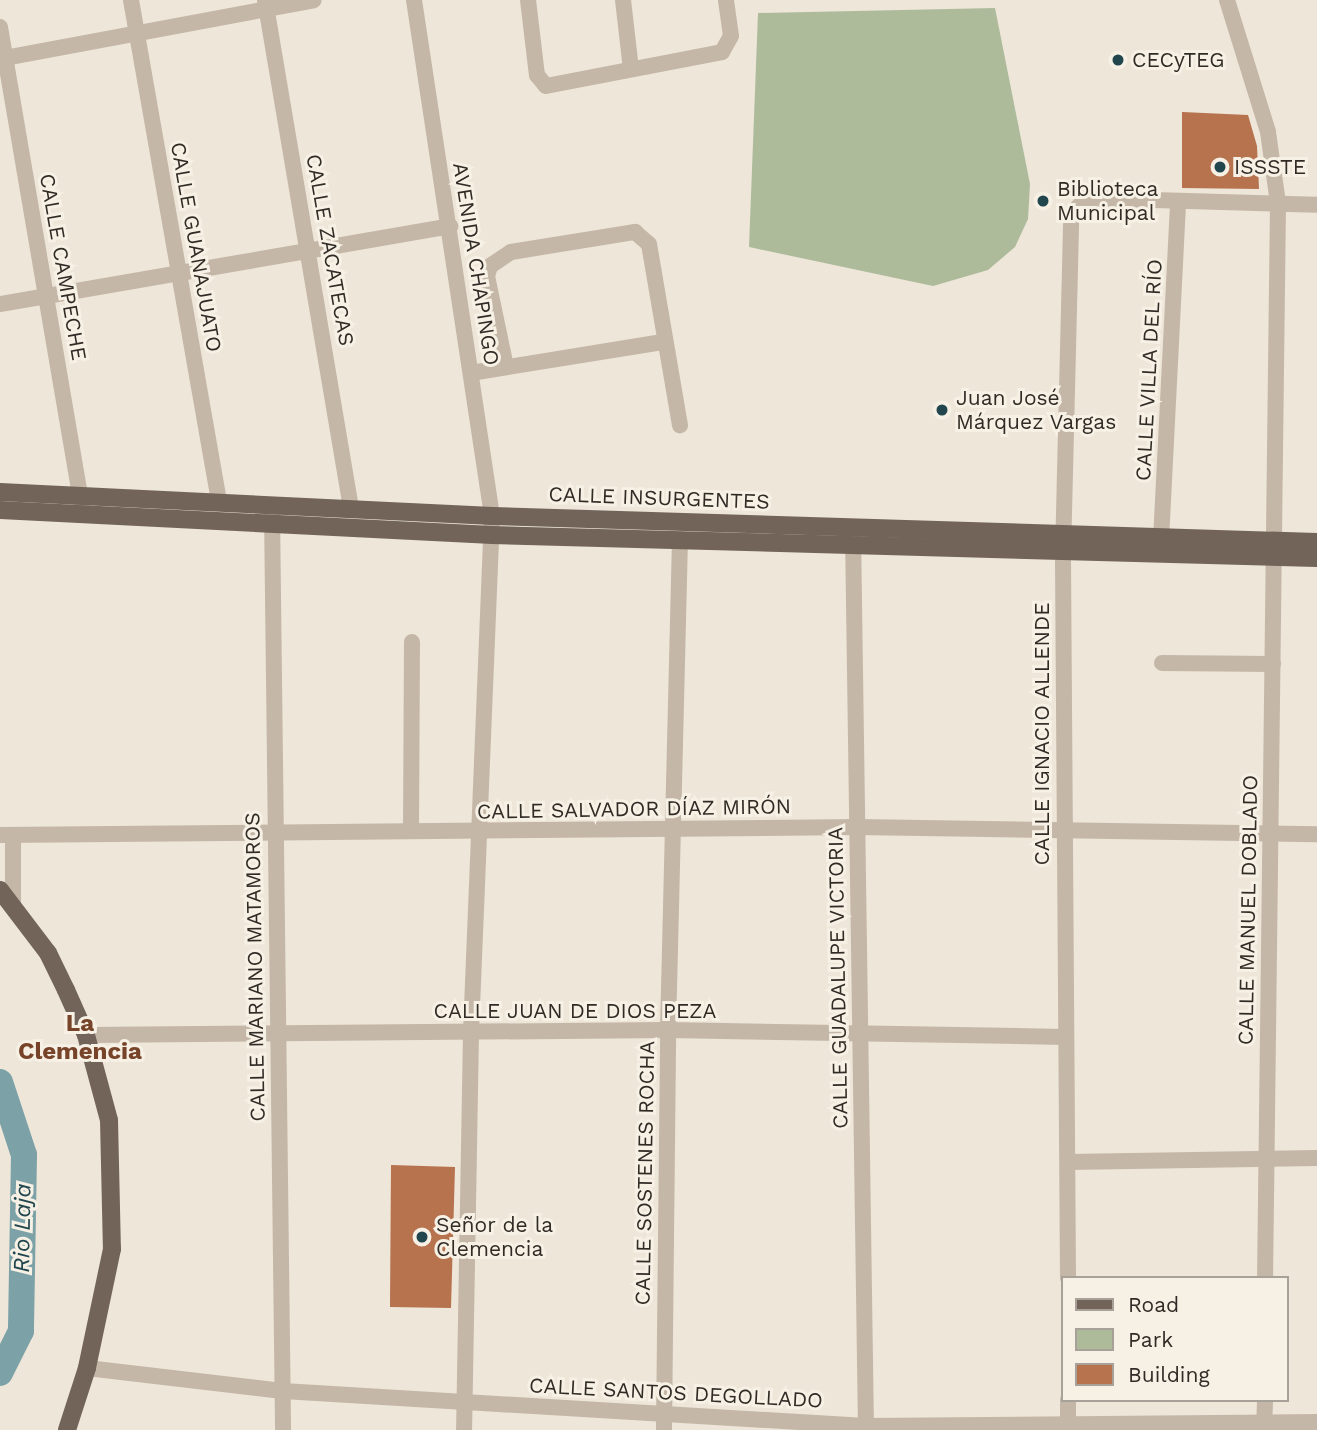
<!DOCTYPE html>
<meta charset="utf-8">
<style>
body{margin:0}
#map{position:relative;width:1317px;height:1430px;overflow:hidden;background:#eee6d9;font-family:"Work Sans",sans-serif}
div>[style]{position:absolute}
.green>*{inset:0;background:#adbb9b}
.river>*{height:26px;margin:-13px;padding:0 13px;transform-origin:13px;border-radius:13px;background:#7ca1a7}
.building>*{inset:0;background:#b7724e}
.minor>*{height:16px;margin:-8px;padding:0 8px;transform-origin:8px;border-radius:8px;background:#c4b7a7}
.major>*{height:18px;margin:-9px;padding:0 9px;transform-origin:9px;border-radius:9px;background:#726459}
.dots>*{width:19px;height:19px;translate:-50% -50%;box-sizing:border-box;border:4px solid #f6f0e5;border-radius:50%}
span{translate:-50% -50%;white-space:nowrap;text-align:center;line-height:1.15;-webkit-text-stroke:6px #f6f0e5;paint-order:stroke}
.poi-label{font-size:21px;color:#312b26}
.left{translate:0 -50%;text-align:left}
.street-label{font-size:21px;color:#312b26}
.water-label{font-size:23px;color:#21464e;font-style:italic}
.quarter-label{font-size:24px;color:#774429;font-weight:700}
.legend{position:absolute;left:1061px;top:1276px;width:228px;height:126px;box-sizing:border-box;background:#f6f0e5;border:2px solid #a7a199;margin:0;padding:9px 12px;list-style:none;font-size:21px;color:#312b26}
.legend li{display:flex;align-items:center;gap:14px;height:35px}
.legend b{width:35px;border:2px solid #a7a199}
</style>
<div id="map">
<div class="green">
<div style="clip-path:polygon(995px 8px,1030px 184px,1028px 219px,1015px 247px,988px 270px,933px 286px,749px 247px,758px 13px)"></div>
</div>
<div class="river">
<div style="left:0;top:1082px;width:77px;rotate:71.8deg"></div>
<div style="left:24px;top:1155px;width:176px;rotate:91deg"></div>
<div style="left:21px;top:1331px;width:47px;rotate:116.6deg"></div>
</div>
<div class="building">
<div style="clip-path:polygon(1182px 112px,1248px 115px,1257px 146px,1259px 189px,1182px 188px)"></div>
<div style="clip-path:polygon(391px 1165px,455px 1167px,451px 1308px,390px 1307px)"></div>
</div>
<div class="minor">
<div style="left:131px;top:0;width:509px;rotate:80.04deg"></div>
<div style="left:265px;top:0;width:515px;rotate:80.39deg"></div>
<div style="left:414px;top:0;width:522px;rotate:81.4deg"></div>
<div style="left:492px;top:516px;width:517px;rotate:92.33deg"></div>
<div style="left:471px;top:1033px;width:397px;rotate:91deg"></div>
<div style="left:528px;top:0;width:76px;rotate:83.2deg"></div>
<div style="left:537px;top:75px;width:14px;rotate:51deg"></div>
<div style="left:546px;top:86px;width:179px;rotate:-10.9deg"></div>
<div style="left:722px;top:52px;width:18px;rotate:-61deg"></div>
<div style="left:731px;top:36px;width:36px;rotate:-98deg"></div>
<div style="left:623px;top:0;width:69px;rotate:83.4deg"></div>
<div style="left:1227px;top:0;width:138px;rotate:72.7deg"></div>
<div style="left:1268px;top:132px;width:72px;rotate:82deg"></div>
<div style="left:1278px;top:203px;width:1075px;rotate:90.69deg"></div>
<div style="left:0;top:27px;width:488px;rotate:80.3deg"></div>
<div style="left:0;top:59px;width:319px;rotate:-10.6deg"></div>
<div style="left:0;top:304px;width:457px;rotate:-9.8deg"></div>
<div style="left:506px;top:367px;width:93px;rotate:-101.8deg"></div>
<div style="left:487px;top:276px;width:10px;rotate:-73deg"></div>
<div style="left:490px;top:266px;width:25px;rotate:-34deg"></div>
<div style="left:511px;top:252px;width:126px;rotate:-9.2deg"></div>
<div style="left:635px;top:232px;width:18px;rotate:41deg"></div>
<div style="left:649px;top:244px;width:184px;rotate:80.3deg"></div>
<div style="left:471px;top:373px;width:194px;rotate:-9.2deg"></div>
<div style="left:272px;top:513px;width:917px;rotate:89.31deg"></div>
<div style="left:853px;top:533px;width:897px;rotate:89.17deg"></div>
<div style="left:1161px;top:540px;width:338px;rotate:-87.1deg"></div>
<div style="left:1162px;top:663px;width:111px;rotate:0.5deg"></div>
<div style="left:411px;top:831px;width:189px;rotate:-89.7deg"></div>
<div style="left:0;top:835px;width:857px;rotate:-0.53deg"></div>
<div style="left:857px;top:827px;width:460px;rotate:0.9deg"></div>
<div style="left:13px;top:835px;width:68px;rotate:90deg"></div>
<div style="left:86px;top:1035px;width:582px;rotate:-0.49deg"></div>
<div style="left:668px;top:1030px;width:397px;rotate:1deg"></div>
<div style="left:1068px;top:1162px;width:249px;rotate:-0.9deg"></div>
<div style="left:1068px;top:1278px;width:724px;rotate:-90.4deg"></div>
<div style="left:1063px;top:554px;width:339px;rotate:-88.6deg"></div>
<div style="left:1071px;top:215px;width:23px;rotate:-49deg"></div>
<div style="left:1086px;top:198px;width:231px;rotate:1.7deg"></div>
<div style="left:87px;top:1368px;width:197px;rotate:6.7deg"></div>
<div style="left:283px;top:1391px;width:584px;rotate:3.44deg"></div>
<div style="left:866px;top:1426px;width:451px;rotate:-0.5deg"></div>
<div style="left:1068px;top:1400px;width:30px;rotate:90deg"></div>
<div style="left:664px;top:1430px;width:400px;rotate:-89.4deg"></div>
<div style="left:668px;top:1030px;width:491px;rotate:-88.6deg"></div>
<div style="left:1264px;top:1430px;width:30px;rotate:-88deg"></div>
</div>
<div class="major">
<div style="left:0;top:492px;width:493px;rotate:2.8deg"></div>
<div style="left:492px;top:516px;width:825px;rotate:1.81deg"></div>
<div style="left:0;top:510px;width:493px;rotate:2.9deg"></div>
<div style="left:492px;top:535px;width:825px;rotate:1.6deg"></div>
<div style="left:0;top:890px;width:79px;rotate:52.7deg"></div>
<div style="left:48px;top:953px;width:41px;rotate:64.1deg"></div>
<div style="left:66px;top:990px;width:49px;rotate:66deg"></div>
<div style="left:86px;top:1035px;width:88px;rotate:74.9deg"></div>
<div style="left:109px;top:1120px;width:129px;rotate:88.7deg"></div>
<div style="left:112px;top:1249px;width:122px;rotate:101.9deg"></div>
<div style="left:87px;top:1368px;width:65px;rotate:107.9deg"></div>
</div>
<div class="dots">
<div style="left:1118px;top:60px;background:#21464e"></div>
<div style="left:1220px;top:167px;background:#21464e"></div>
<div style="left:1043px;top:201px;background:#21464e"></div>
<div style="left:942px;top:410px;background:#21464e"></div>
<div style="left:422px;top:1237px;background:#21464e"></div>
</div>
<div class="poi-label">
<span class="left" style="left:1132px;top:60px">CECyTEG</span>
<span class="left" style="left:1234px;top:167px">ISSSTE</span>
<span class="left" style="left:1057px;top:201px">Biblioteca<br>Municipal</span>
<span class="left" style="left:956px;top:410px">Juan José<br>Márquez Vargas</span>
<span class="left" style="left:436px;top:1237px">Señor de la<br>Clemencia</span>
</div>
<div class="street-label">
<span style="left:196px;top:247px;rotate:80deg">CALLE GUANAJUATO</span>
<span style="left:330px;top:250px;rotate:80deg">CALLE ZACATECAS</span>
<span style="left:476px;top:264px;rotate:81deg">AVENIDA CHAPINGO</span>
<span style="left:63px;top:267px;rotate:80deg">CALLE CAMPECHE</span>
<span style="left:1149px;top:370px;rotate:-87deg">CALLE VILLA DEL RÍO</span>
<span style="left:659px;top:498px;rotate:2deg">CALLE INSURGENTES</span>
<span style="left:1042px;top:734px;rotate:-90deg">CALLE IGNACIO ALLENDE</span>
<span style="left:634px;top:809px;rotate:-1deg">CALLE SALVADOR DÍAZ MIRÓN</span>
<span style="left:1248px;top:910px;rotate:-89deg">CALLE MANUEL DOBLADO</span>
<span style="left:255px;top:967px;rotate:-91deg">CALLE MARIANO MATAMOROS</span>
<span style="left:838px;top:978px;rotate:-91deg">CALLE GUADALUPE VICTORIA</span>
<span style="left:575px;top:1011px">CALLE JUAN DE DIOS PEZA</span>
<span style="left:645px;top:1173px;rotate:-89deg">CALLE SOSTENES ROCHA</span>
<span style="left:676px;top:1393px;rotate:3deg">CALLE SANTOS DEGOLLADO</span>
</div>
<div class="water-label">
<span style="left:23px;top:1228px;rotate:-89deg">Rio Laja</span>
</div>
<div class="quarter-label">
<span style="left:80px;top:1038px">La<br>Clemencia</span>
</div>
<ul class="legend">
<li><b style="height:9px;background:#726459"></b>Road</li>
<li><b style="height:19px;background:#adbb9b"></b>Park</li>
<li><b style="height:19px;background:#b7724e"></b>Building</li>
</ul>
</div>
